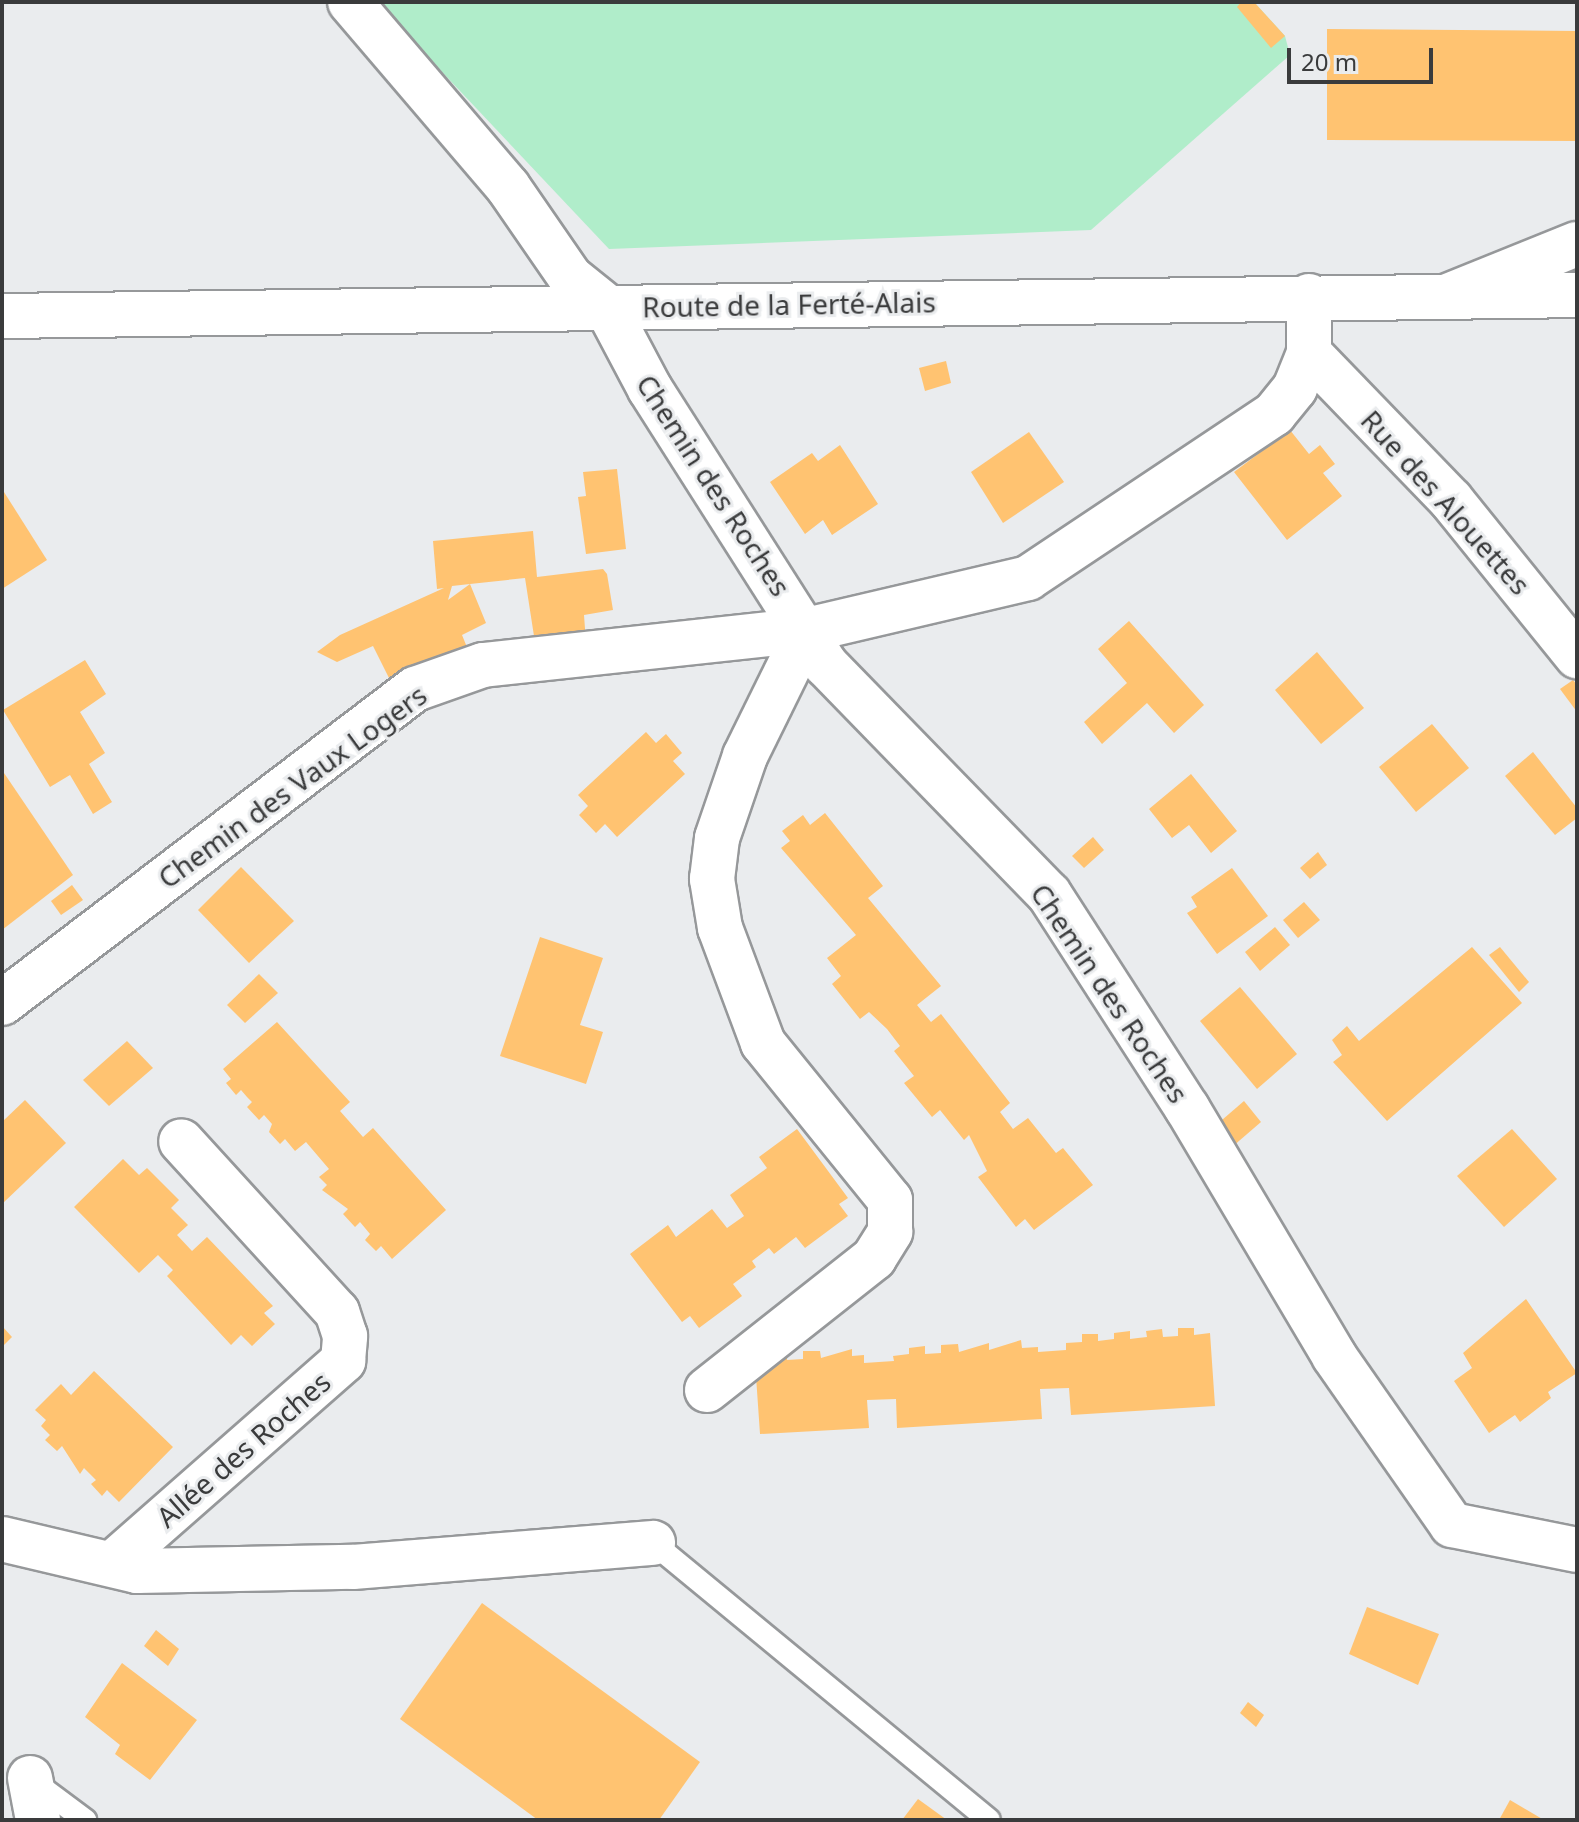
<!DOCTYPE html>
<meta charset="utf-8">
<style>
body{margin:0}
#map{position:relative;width:1579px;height:1822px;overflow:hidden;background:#eaecee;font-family:"Noto Sans",sans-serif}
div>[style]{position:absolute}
.green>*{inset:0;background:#b0edca}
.building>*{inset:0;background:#ffc371}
.roads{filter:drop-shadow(2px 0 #96989a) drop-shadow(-2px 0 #96989a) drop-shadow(0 2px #96989a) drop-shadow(0 -2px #96989a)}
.lane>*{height:22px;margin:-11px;padding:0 11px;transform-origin:11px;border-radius:11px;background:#fff}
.street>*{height:44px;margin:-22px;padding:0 22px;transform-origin:22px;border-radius:22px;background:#fff}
.primary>*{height:44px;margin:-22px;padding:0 22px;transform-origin:22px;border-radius:22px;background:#fff}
span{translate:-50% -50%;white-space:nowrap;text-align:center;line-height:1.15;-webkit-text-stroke:6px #eaecee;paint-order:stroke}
.street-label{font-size:28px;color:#3a3b3c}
.frame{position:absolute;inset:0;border:4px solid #3a3b3c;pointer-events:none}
.scale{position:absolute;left:1287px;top:48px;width:146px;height:36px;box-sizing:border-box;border:4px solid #3a3b3c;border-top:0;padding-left:10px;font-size:24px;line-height:28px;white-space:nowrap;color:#3a3b3c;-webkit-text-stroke:6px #eaecee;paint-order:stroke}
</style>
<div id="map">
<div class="green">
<div style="clip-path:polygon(376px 2px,1254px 2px,1285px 36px,1290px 55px,1091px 230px,609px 249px)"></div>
</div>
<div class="building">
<div style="clip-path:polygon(1241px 2px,1254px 2px,1285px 36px,1271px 48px,1237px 7px)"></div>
<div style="clip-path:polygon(1327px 29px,1577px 31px,1577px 141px,1327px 140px)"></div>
<div style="clip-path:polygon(946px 361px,951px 383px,925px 391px,919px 368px)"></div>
<div style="clip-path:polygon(1290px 430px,1309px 454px,1320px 445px,1335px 464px,1323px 473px,1342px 496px,1287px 540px,1234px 472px)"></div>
<div style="clip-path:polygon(1029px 432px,1064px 482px,1003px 523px,971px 472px)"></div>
<div style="clip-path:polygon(840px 445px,878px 504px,832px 535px,823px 520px,805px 534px,770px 482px,812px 453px,818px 461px)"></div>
<div style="clip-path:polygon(617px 469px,626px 549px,586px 554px,578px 497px,586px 496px,583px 472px)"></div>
<div style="clip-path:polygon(4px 492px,47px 560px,2px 589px,2px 493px)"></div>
<div style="clip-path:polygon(evenodd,533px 531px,537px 577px,603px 569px,607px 574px,613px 610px,584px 615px,586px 642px,536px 649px,525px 578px,470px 584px,486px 623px,462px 635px,471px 657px,395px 690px,373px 646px,337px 662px,317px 652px,340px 635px,444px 588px,437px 589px,433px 541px,533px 531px,470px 584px,448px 600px,452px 586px,470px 584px)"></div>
<div style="clip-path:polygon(1129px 621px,1204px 705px,1174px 733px,1147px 703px,1102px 744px,1084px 722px,1127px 683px,1098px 649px)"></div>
<div style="clip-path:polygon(1317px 652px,1364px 708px,1321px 744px,1275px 690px)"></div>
<div style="clip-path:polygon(85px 660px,106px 694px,80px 712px,105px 753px,89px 764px,112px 802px,93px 814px,70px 775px,50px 787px,3px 710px)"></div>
<div style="clip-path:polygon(1573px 680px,1577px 685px,1577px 712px,1560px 689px)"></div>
<div style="clip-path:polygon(1432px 724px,1469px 768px,1416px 812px,1379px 767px)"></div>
<div style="clip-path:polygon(646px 732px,656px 743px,666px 734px,682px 753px,673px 761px,685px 774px,617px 837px,605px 824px,596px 833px,579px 815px,588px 806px,578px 795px)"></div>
<div style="clip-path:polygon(1533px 752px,1577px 808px,1577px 818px,1555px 835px,1505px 776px)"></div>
<div style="clip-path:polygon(2px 770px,73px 875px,2px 930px)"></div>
<div style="clip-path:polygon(1191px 774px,1237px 831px,1211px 853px,1189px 825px,1172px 838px,1149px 809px)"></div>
<div style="clip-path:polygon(825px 813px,883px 886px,868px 898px,941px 986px,917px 1005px,931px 1022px,941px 1014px,1010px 1103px,1000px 1112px,1013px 1129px,1028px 1118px,1056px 1153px,1063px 1148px,1093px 1185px,1034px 1230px,1025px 1219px,1016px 1227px,978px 1177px,987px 1171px,969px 1135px,964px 1140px,940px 1110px,932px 1117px,904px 1083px,914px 1076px,894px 1051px,900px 1046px,887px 1029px,869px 1012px,860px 1019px,832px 984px,841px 976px,827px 958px,856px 935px,781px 848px,790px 841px,782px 831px,803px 815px,810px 825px)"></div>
<div style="clip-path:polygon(1093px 837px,1104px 850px,1084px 868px,1072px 856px)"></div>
<div style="clip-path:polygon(1318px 852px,1327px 865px,1310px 879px,1300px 868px)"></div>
<div style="clip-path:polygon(241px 867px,294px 921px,249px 963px,198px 910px)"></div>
<div style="clip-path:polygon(1232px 868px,1268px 916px,1217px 954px,1187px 913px,1197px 907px,1191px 897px)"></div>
<div style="clip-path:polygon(72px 885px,83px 900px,61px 915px,51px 901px)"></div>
<div style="clip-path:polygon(1304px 902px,1320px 920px,1298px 938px,1283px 920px)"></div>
<div style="clip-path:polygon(1275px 927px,1290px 945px,1260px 971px,1245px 952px)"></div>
<div style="clip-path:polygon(540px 937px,603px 958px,580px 1025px,603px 1032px,586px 1084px,500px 1056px)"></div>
<div style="clip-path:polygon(1472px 947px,1522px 1003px,1387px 1121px,1333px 1062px,1342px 1055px,1332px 1040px,1347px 1026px,1359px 1041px)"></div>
<div style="clip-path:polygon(1500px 947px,1529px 982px,1519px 992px,1489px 955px)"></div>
<div style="clip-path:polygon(259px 974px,278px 993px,245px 1023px,227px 1005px)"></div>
<div style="clip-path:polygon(1240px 987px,1297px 1054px,1257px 1089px,1200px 1021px)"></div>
<div style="clip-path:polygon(277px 1022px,350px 1102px,340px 1111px,363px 1137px,373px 1128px,446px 1210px,392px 1259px,381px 1246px,376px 1251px,365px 1240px,370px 1234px,360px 1222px,355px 1227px,343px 1214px,348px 1209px,322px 1190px,327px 1185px,319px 1177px,329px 1169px,306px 1142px,295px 1151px,285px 1139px,280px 1144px,269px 1132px,272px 1124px,264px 1115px,259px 1120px,247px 1107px,252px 1102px,247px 1097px,241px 1090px,236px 1095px,226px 1083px,231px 1079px,223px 1069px)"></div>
<div style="clip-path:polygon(127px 1041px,153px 1068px,109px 1106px,83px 1080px)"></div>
<div style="clip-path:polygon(25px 1100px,66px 1143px,2px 1204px,2px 1122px)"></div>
<div style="clip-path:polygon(1244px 1101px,1261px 1122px,1232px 1147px,1215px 1126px)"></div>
<div style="clip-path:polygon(797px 1129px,848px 1198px,839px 1204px,848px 1216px,805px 1248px,796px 1237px,774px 1254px,769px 1248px,752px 1261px,756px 1267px,733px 1284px,742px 1296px,699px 1328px,690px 1316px,682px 1322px,630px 1254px,668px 1225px,676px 1237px,712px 1209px,727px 1228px,744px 1216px,730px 1195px,767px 1168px,759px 1157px)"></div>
<div style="clip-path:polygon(1512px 1129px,1557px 1179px,1504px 1227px,1457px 1176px)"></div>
<div style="clip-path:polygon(123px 1159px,139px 1175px,147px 1168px,179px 1200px,171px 1208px,188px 1225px,177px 1235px,192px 1251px,207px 1237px,273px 1306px,264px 1313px,275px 1324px,252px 1346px,241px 1335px,231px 1345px,167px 1276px,173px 1270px,158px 1255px,139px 1273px,74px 1207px)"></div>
<div style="clip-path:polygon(1526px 1299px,1577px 1373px,1548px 1392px,1551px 1398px,1520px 1422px,1515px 1415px,1489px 1433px,1454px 1381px,1472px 1368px,1463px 1353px)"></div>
<div style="clip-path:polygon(2px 1326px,12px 1337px,2px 1347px)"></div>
<div style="clip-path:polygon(1178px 1328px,1194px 1328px,1194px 1335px,1210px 1333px,1215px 1406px,1071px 1415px,1069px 1388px,1040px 1389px,1042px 1419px,897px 1428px,896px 1399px,867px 1400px,869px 1428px,760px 1434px,755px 1362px,787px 1353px,787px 1360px,803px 1359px,803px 1351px,820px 1351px,821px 1358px,852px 1349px,852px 1356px,864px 1355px,864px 1363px,894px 1361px,893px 1356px,909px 1354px,909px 1348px,925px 1346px,925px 1354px,941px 1353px,941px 1345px,958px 1344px,959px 1352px,989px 1343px,989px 1350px,1021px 1340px,1022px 1348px,1038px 1347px,1038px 1352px,1066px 1350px,1066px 1343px,1082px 1342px,1082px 1334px,1098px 1334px,1098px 1341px,1114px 1339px,1114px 1333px,1130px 1331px,1130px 1339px,1138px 1338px,1147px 1337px,1146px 1331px,1162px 1329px,1163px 1337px,1178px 1336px)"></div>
<div style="clip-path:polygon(94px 1371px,173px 1447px,119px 1502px,107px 1490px,102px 1496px,91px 1484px,96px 1480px,84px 1468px,80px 1474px,62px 1446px,57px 1451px,45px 1440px,50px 1435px,41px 1426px,46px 1420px,35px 1410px,61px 1384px,71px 1395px)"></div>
<div style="clip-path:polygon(482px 1603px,700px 1762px,659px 1820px,538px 1820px,400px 1719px)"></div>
<div style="clip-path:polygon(1367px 1607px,1439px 1634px,1418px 1685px,1349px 1654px)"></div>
<div style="clip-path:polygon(156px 1630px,179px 1649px,168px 1666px,144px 1646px)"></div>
<div style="clip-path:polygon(122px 1663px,197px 1720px,150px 1780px,115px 1754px,120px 1745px,85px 1717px)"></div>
<div style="clip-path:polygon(1248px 1702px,1264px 1715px,1256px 1727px,1240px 1713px)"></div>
<div style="clip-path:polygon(918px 1799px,947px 1820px,902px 1820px)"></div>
<div style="clip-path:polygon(1510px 1800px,1544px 1820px,1499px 1820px)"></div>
</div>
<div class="roads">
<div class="lane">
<div style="left:653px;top:1543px;width:435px;rotate:39.5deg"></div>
<div style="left:34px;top:1782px;width:64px;rotate:36.7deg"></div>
</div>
<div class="street">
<div style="left:350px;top:2px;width:243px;rotate:49.5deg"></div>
<div style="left:508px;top:187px;width:109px;rotate:55.4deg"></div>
<div style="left:570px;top:277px;width:46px;rotate:38.9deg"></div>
<div style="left:606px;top:306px;width:94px;rotate:62.1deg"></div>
<div style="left:650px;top:389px;width:327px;rotate:57.5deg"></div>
<div style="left:826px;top:665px;width:320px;rotate:45.8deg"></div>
<div style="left:1049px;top:894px;width:255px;rotate:57.2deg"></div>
<div style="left:1187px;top:1108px;width:288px;rotate:59.3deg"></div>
<div style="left:1334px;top:1356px;width:206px;rotate:55.1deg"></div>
<div style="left:1452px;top:1525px;width:127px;rotate:11.3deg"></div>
<div style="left:1448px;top:296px;width:139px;rotate:-22deg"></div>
<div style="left:1309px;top:353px;width:204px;rotate:46deg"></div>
<div style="left:1451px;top:500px;width:201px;rotate:51.1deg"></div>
<div style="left:2px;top:1003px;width:519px;rotate:-37.25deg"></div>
<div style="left:415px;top:689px;width:72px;rotate:-19.4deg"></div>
<div style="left:483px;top:665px;width:326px;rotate:-6.2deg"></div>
<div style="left:807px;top:630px;width:227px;rotate:-13.2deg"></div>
<div style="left:1028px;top:578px;width:296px;rotate:-33.7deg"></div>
<div style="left:1274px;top:414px;width:33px;rotate:-51deg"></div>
<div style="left:1295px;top:388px;width:38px;rotate:-68deg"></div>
<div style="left:1309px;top:353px;width:57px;rotate:-90deg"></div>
<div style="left:707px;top:1390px;width:213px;rotate:-38.3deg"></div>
<div style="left:874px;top:1258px;width:31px;rotate:-58deg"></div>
<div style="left:890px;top:1232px;width:32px;rotate:-90deg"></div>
<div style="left:890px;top:1200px;width:202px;rotate:-129deg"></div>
<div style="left:763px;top:1043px;width:123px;rotate:-110.5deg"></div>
<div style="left:720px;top:928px;width:50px;rotate:-99.3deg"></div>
<div style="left:712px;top:879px;width:41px;rotate:-83deg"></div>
<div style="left:717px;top:838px;width:87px;rotate:-71.1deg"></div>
<div style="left:745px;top:756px;width:140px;rotate:-63.8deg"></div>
<div style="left:2px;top:1539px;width:139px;rotate:13.3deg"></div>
<div style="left:137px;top:1571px;width:216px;rotate:-1.1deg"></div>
<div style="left:353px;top:1567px;width:301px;rotate:-4.6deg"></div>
<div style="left:112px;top:1564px;width:308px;rotate:-41.3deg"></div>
<div style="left:343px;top:1361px;width:25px;rotate:-85deg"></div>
<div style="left:345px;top:1336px;width:25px;rotate:-108deg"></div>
<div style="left:337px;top:1312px;width:231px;rotate:-132.4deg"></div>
<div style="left:30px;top:1778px;width:43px;rotate:79.2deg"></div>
</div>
<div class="primary">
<div style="left:2px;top:316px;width:1575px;rotate:-0.76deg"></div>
</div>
</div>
<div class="street-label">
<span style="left:789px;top:304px;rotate:-1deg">Route de la Ferté-Alais</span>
<span style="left:714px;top:485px;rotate:57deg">Chemin des Roches</span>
<span style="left:1446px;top:502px;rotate:48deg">Rue des Alouettes</span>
<span style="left:292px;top:786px;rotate:-36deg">Chemin des Vaux Logers</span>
<span style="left:1110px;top:993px;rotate:56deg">Chemin des Roches</span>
<span style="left:243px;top:1449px;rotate:-41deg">Allée des Roches</span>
</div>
<div class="frame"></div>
<div class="scale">20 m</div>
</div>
